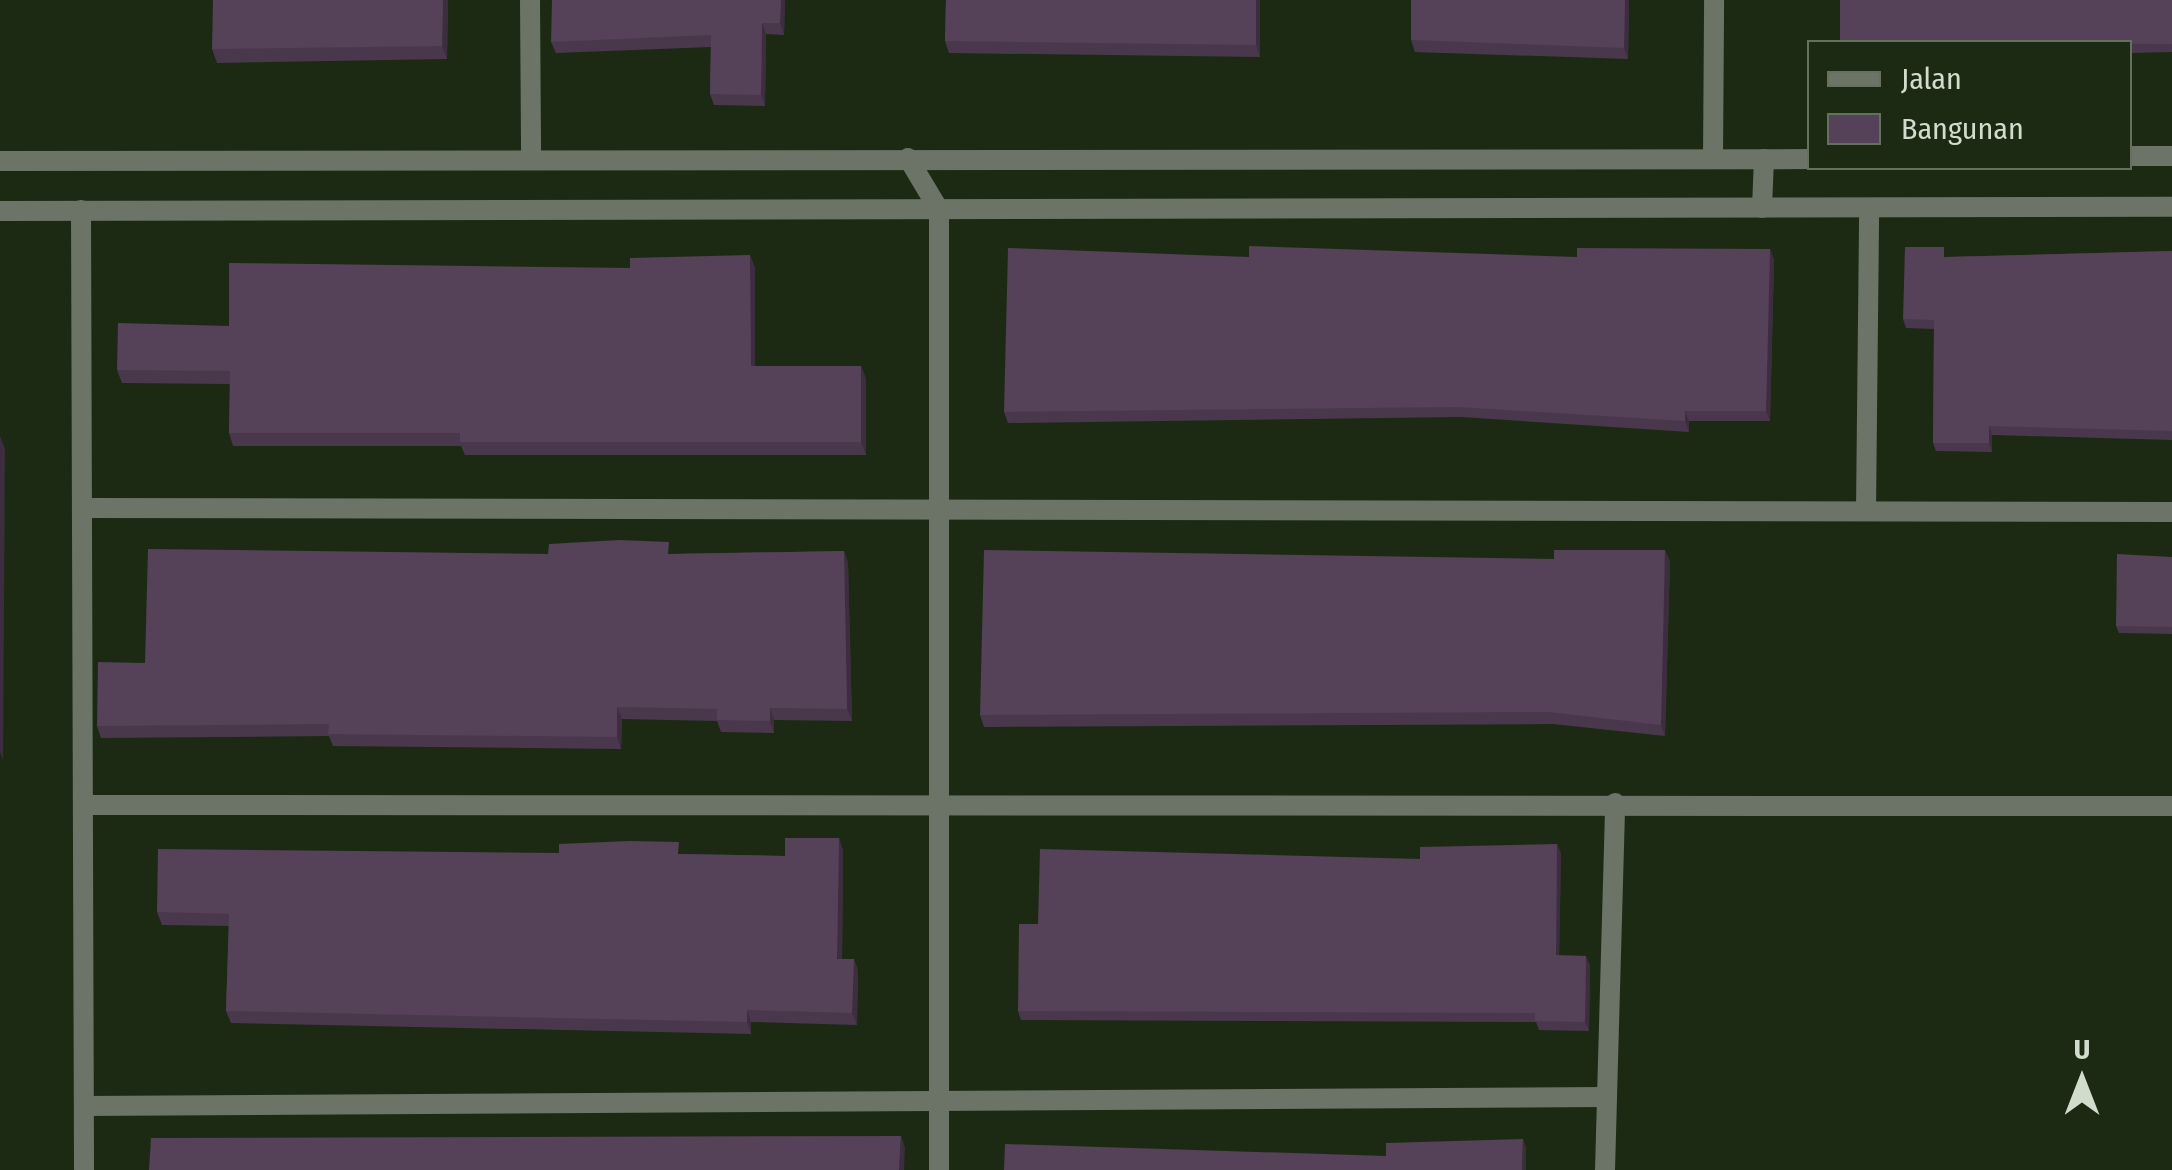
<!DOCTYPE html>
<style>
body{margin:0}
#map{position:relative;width:2172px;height:1170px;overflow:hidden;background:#1c2a14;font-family:"Fira Sans Condensed",sans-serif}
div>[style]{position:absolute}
.minor>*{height:20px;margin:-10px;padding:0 10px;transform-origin:10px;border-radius:10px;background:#6c7468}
.wall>*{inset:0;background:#49384c}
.shaded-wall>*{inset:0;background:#3c2e3e}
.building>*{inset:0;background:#554158}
span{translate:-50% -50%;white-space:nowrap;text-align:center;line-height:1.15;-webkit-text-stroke:9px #1c2a14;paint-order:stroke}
.legend{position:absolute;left:1807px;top:40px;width:325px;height:130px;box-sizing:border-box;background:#1c2a14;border:2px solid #65715e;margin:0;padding:12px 18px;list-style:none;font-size:30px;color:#d2dccd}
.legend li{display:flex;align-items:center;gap:20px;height:50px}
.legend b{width:50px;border:2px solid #65715e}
.north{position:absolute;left:2032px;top:1030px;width:100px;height:100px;-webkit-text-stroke:8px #1c2a14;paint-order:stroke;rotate:0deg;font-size:28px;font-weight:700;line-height:40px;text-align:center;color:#d2dccd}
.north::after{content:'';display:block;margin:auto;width:35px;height:45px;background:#d2dccd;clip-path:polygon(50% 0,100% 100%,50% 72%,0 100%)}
</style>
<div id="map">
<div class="minor">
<div style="left:530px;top:0;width:158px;rotate:89.6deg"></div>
<div style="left:2130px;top:156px;width:42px"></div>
<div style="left:908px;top:158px;width:61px;rotate:59.2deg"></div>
<div style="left:939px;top:210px;width:960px;rotate:90deg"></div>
<div style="left:1713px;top:159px;width:159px;rotate:-89.6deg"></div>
<div style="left:0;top:161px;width:1810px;rotate:-0.06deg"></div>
<div style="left:1762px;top:208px;width:49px;rotate:-87.7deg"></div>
<div style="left:81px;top:210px;width:960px;rotate:89.82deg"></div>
<div style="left:0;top:211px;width:2172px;rotate:-0.11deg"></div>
<div style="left:82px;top:508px;width:2090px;rotate:0.11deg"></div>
<div style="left:1866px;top:511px;width:302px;rotate:-89.4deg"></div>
<div style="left:83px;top:805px;width:2089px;rotate:0.03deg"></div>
<div style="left:84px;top:1106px;width:1523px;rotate:-0.34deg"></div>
<div style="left:1607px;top:1097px;width:294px;rotate:-88.4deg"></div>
<div style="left:1605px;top:1170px;width:73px;rotate:-88.4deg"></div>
</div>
<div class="wall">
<div style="clip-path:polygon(448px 0,447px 59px,217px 63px,212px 49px)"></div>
<div style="clip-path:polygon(785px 0,784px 35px,766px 34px,765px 106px,714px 105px,710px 94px,711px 47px,556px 53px,551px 42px)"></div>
<div style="clip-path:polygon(946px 0,1260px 0,1260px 57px,949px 53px,945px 41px)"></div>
<div style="clip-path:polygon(1629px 0,1628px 59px,1415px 52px,1411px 40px)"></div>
<div style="clip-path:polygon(2172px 0,2172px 52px,2130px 53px,2130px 42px)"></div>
<div style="clip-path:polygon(1770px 249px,1774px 260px,1770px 421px,1689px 421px,1689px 432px,1461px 417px,1008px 423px,1004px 412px,1249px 257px,1577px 257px)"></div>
<div style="clip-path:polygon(2172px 251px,2172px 440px,1992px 435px,1992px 452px,1936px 451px,1933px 443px,1934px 329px,1906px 328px,1903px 319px,1948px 257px)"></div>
<div style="clip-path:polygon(750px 255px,755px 268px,755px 366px,861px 366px,866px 379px,866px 455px,465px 455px,461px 446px,233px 446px,229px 433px,230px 384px,122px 383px,117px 370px,229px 326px,630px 268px)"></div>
<div style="clip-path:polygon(844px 551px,848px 563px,852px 721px,774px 720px,774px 733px,721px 732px,717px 721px,622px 719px,621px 749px,333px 746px,329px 736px,101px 738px,97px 726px,145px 663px,548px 554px,673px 554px)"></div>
<div style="clip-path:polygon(2172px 557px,2172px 634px,2119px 633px,2116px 626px)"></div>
<div style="clip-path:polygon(1670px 561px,1665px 736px,1553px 724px,984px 727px,980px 715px)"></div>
<div style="clip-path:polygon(839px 838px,843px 851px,842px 959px,854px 959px,858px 971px,857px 1025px,751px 1022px,751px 1034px,231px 1023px,226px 1011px,229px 926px,162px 925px,157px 912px,683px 854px,785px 856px)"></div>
<div style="clip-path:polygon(1561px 853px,1559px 955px,1590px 965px,1589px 1031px,1539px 1030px,1536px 1022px,1021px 1020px,1018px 1011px,1038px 924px,1420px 859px)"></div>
</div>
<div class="shaded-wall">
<div style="clip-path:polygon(443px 0,448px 0,447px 59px,442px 46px)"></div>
<div style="clip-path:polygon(781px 0,785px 0,784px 35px,780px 23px)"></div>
<div style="clip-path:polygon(1256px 0,1260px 0,1260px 57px,1256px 45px)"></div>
<div style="clip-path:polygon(1625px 0,1629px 0,1628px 59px,1624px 48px)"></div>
<div style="clip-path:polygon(762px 23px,766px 34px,765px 106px,761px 95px)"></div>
<div style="clip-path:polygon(1770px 249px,1774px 260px,1770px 421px,1766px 411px)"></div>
<div style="clip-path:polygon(750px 255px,755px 268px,755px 379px,751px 366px)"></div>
<div style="clip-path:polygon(861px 366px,866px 379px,866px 455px,861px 442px)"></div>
<div style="clip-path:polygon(1685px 411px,1689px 421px,1689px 432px,1685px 421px)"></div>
<div style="clip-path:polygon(1989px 426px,1992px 435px,1992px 452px,1989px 443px)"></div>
<div style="clip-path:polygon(0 436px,5px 449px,3px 760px,0 752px)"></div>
<div style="clip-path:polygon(1665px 550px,1670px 561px,1665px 736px,1661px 725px)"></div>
<div style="clip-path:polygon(844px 551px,848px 563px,852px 721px,847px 709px)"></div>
<div style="clip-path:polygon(617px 707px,622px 719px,621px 749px,617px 737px)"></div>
<div style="clip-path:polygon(770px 708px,774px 720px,774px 733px,770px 721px)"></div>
<div style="clip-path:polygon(839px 838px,843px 851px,842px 971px,837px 959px)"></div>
<div style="clip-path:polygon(1557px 844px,1561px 853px,1559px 964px,1556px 955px)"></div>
<div style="clip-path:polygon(1586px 956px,1590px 965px,1589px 1031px,1585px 1022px)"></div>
<div style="clip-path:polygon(854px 959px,858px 971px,857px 1025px,852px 1013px)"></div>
<div style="clip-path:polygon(747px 1010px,751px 1022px,751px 1034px,747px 1022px)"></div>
<div style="clip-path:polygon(901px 1136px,905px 1148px,904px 1170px,899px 1170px)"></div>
<div style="clip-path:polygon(1523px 1139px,1526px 1148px,1526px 1170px,1522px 1170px)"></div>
</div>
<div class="building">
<div style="clip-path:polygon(213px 0,443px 0,442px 46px,212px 49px)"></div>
<div style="clip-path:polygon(552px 0,781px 0,780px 23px,762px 23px,761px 95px,710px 94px,711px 35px,551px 42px)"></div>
<div style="clip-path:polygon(946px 0,1256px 0,1256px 45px,945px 41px)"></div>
<div style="clip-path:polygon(1411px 0,1625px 0,1624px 48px,1411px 40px)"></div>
<div style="clip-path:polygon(1840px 0,2172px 0,2172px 44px,1840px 42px)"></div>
<div style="clip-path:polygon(1249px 246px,1577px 257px,1577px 248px,1770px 249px,1766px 411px,1685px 411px,1685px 421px,1457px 407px,1004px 412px,1008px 248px,1249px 257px)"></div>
<div style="clip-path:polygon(1905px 247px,1944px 247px,1944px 257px,2172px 251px,2172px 431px,1989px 426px,1989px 443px,1933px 443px,1934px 320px,1903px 319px)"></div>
<div style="clip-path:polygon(750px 255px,751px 366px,861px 366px,861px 442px,460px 442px,460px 433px,229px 433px,230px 371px,117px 370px,118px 323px,229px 326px,229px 263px,630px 268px,630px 258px)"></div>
<div style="clip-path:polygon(619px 540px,669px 542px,668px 554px,844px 551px,847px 709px,770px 708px,770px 721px,717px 720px,717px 709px,617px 707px,617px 737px,328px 734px,329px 724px,97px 726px,98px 662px,145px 663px,148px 549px,548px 554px,549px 544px)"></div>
<div style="clip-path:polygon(984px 550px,1554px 559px,1554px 550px,1665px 550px,1661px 725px,1549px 712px,980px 715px)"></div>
<div style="clip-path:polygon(2117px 554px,2172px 557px,2172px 627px,2116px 626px)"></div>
<div style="clip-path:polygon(785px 838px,839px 838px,837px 959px,854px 959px,852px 1013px,747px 1010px,747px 1022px,226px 1011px,229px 914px,157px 912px,158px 849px,559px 853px,559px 844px,629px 841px,679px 842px,678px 854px,785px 856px)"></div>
<div style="clip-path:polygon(1557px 844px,1556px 955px,1586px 956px,1585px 1022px,1535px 1021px,1535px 1013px,1018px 1011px,1019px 924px,1038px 924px,1040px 849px,1420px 859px,1420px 847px)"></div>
<div style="clip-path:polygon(901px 1136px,899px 1170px,149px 1170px,151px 1138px)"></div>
<div style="clip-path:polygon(1523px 1139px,1522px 1170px,1004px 1170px,1005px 1144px,1386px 1156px,1386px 1143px)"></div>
</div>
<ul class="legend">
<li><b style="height:12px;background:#6c7468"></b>Jalan</li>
<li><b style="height:28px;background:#554158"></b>Bangunan</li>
</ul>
<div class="north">U</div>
</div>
